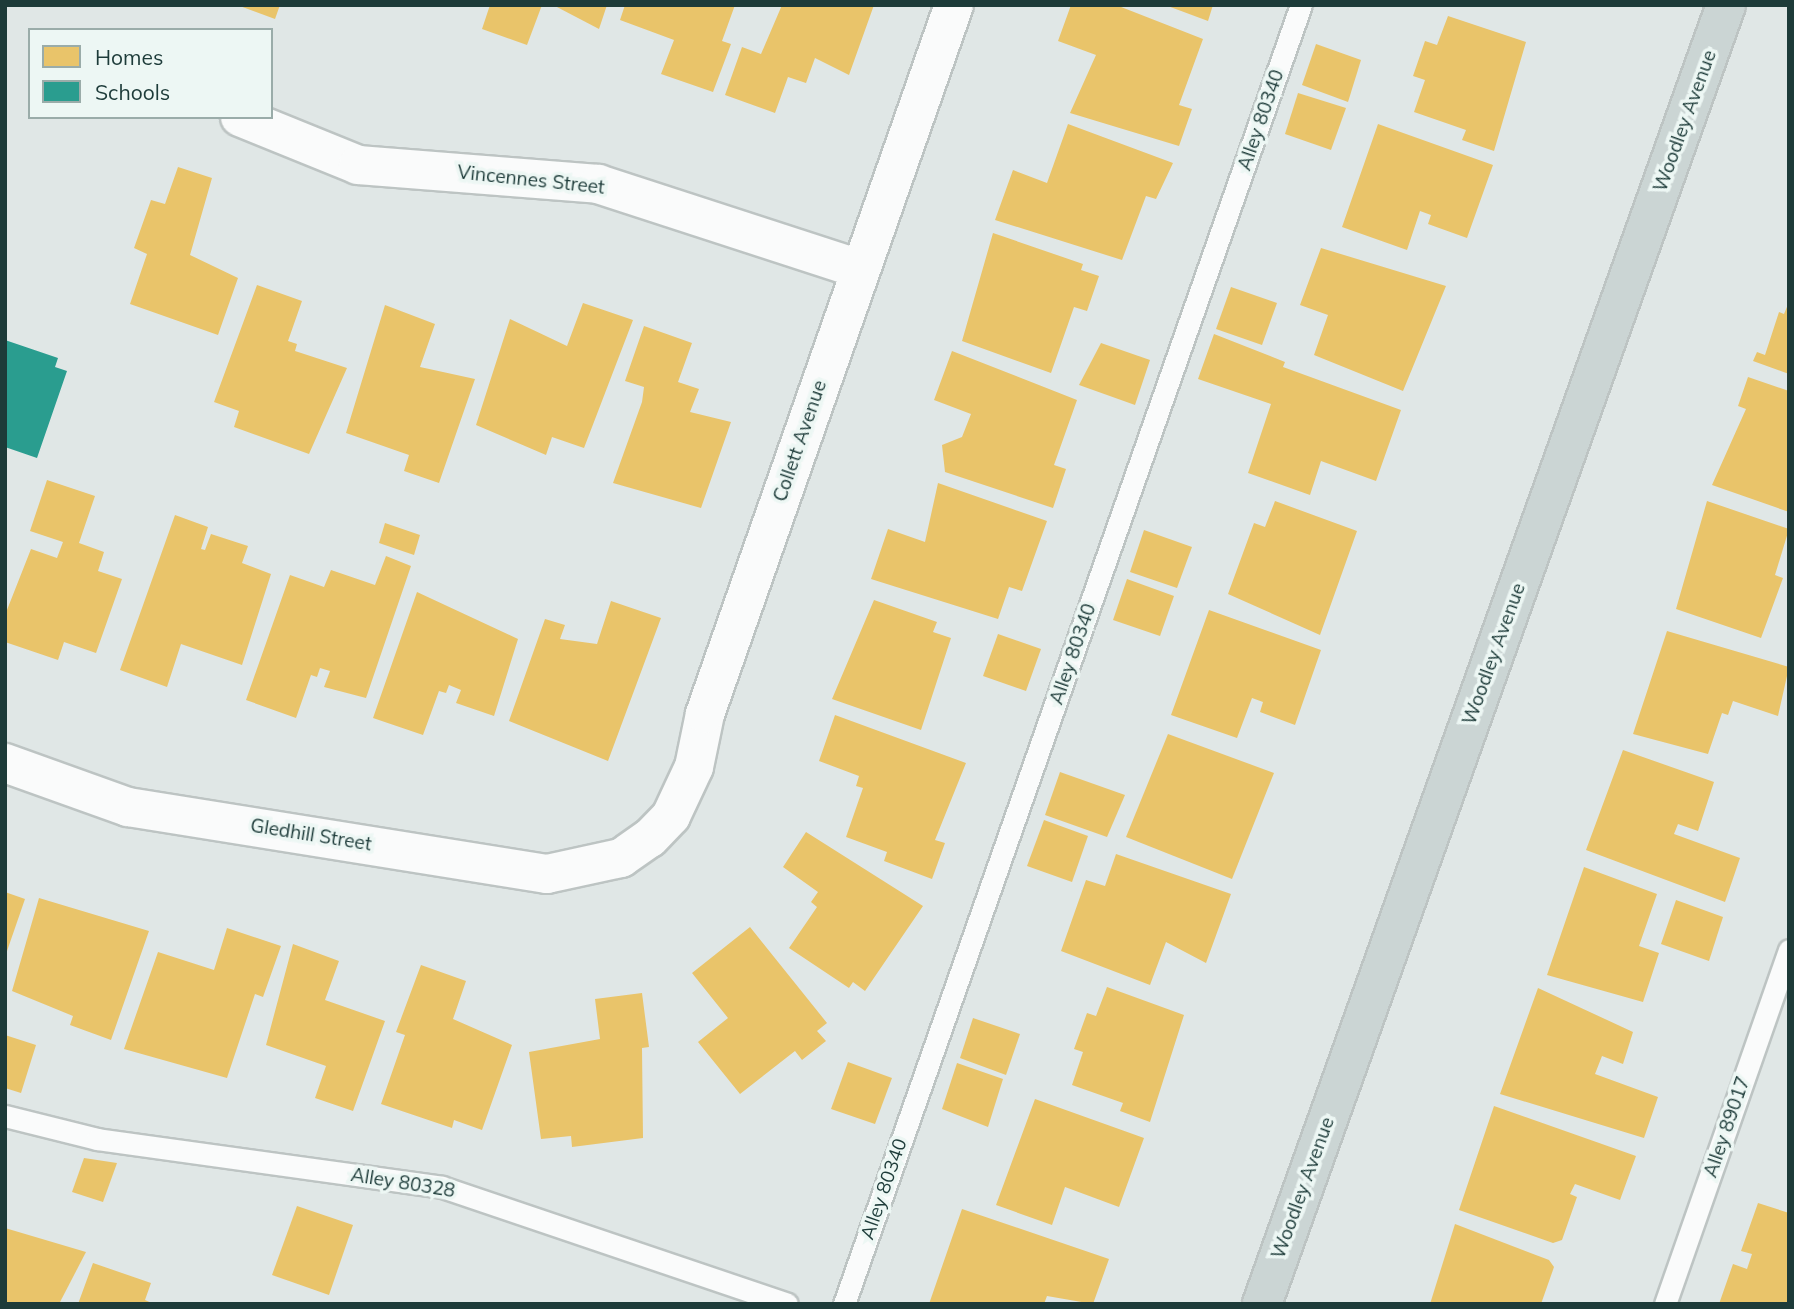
<!DOCTYPE html>
<style>
body{margin:0}
#map{position:relative;width:1794px;height:1309px;overflow:hidden;background:#e0e7e6;font-family:Mulish,sans-serif}
div>[style]{position:absolute}
.homes>*{inset:0;background:#e9c46a}
.schools>*{inset:0;background:#2a9d8f}
.roads{filter:drop-shadow(2px 0 #bdc4c3) drop-shadow(-2px 0 #bdc4c3) drop-shadow(0 2px #bdc4c3) drop-shadow(0 -2px #bdc4c3)}
.service>*{height:21px;margin:-10.5px;padding:0 10.5px;transform-origin:10.5px;border-radius:10.5px;background:#fafbfb}
.minor>*{height:38px;margin:-19px;padding:0 19px;transform-origin:19px;border-radius:19px;background:#fafbfb}
.primary>*{height:38px;margin:-19px;padding:0 19px;transform-origin:19px;border-radius:19px;background:#cbd5d4}
span{translate:-50% -50%;white-space:nowrap;text-align:center;line-height:1.15;-webkit-text-stroke:7px #edf7f4;paint-order:stroke}
.street-label{font-size:19px;color:#1d3b39}
.frame{position:absolute;inset:0;border:7px solid #1d3b39;pointer-events:none}
.legend{position:absolute;left:28px;top:28px;width:245px;height:91px;box-sizing:border-box;background:#edf7f4;border:2px solid #9aaca9;margin:0;padding:9px 12px;list-style:none;font-size:21px;color:#1d3b39}
.legend li{display:flex;align-items:center;gap:14px;height:35px}
.legend b{width:35px;border:2px solid #9aaca9}
</style>
<div id="map">
<div class="homes">
<div style="clip-path:polygon(237px 5px,280px 5px,275px 19px)"></div>
<div style="clip-path:polygon(490px 5px,542px 5px,527px 45px,482px 29px)"></div>
<div style="clip-path:polygon(607px 5px,599px 29px,555px 6px,555px 5px)"></div>
<div style="clip-path:polygon(625px 5px,735px 5px,722px 41px,731px 44px,713px 92px,661px 74px,674px 40px,620px 20px)"></div>
<div style="clip-path:polygon(782px 5px,874px 5px,849px 75px,815px 58px,806px 83px,788px 77px,775px 113px,725px 95px,742px 47px,761px 54px)"></div>
<div style="clip-path:polygon(1071px 5px,1116px 5px,1203px 39px,1179px 105px,1192px 109px,1179px 146px,1070px 113px,1096px 55px,1058px 41px)"></div>
<div style="clip-path:polygon(1165px 5px,1213px 5px,1208px 21px)"></div>
<div style="clip-path:polygon(1448px 16px,1526px 42px,1494px 151px,1462px 140px,1466px 130px,1414px 112px,1425px 80px,1413px 76px,1425px 41px,1437px 45px)"></div>
<div style="clip-path:polygon(1316px 44px,1361px 60px,1348px 102px,1302px 85px)"></div>
<div style="clip-path:polygon(1298px 93px,1346px 108px,1331px 150px,1285px 134px)"></div>
<div style="clip-path:polygon(1068px 124px,1173px 163px,1156px 199px,1146px 196px,1122px 260px,995px 220px,1013px 170px,1047px 183px)"></div>
<div style="clip-path:polygon(1378px 124px,1493px 165px,1467px 238px,1428px 224px,1431px 215px,1420px 211px,1407px 250px,1342px 227px)"></div>
<div style="clip-path:polygon(178px 167px,212px 178px,190px 255px,238px 278px,218px 335px,130px 304px,147px 254px,134px 248px,151px 200px,165px 204px)"></div>
<div style="clip-path:polygon(993px 233px,1083px 264px,1081px 270px,1099px 276px,1087px 311px,1074px 307px,1051px 373px,962px 341px)"></div>
<div style="clip-path:polygon(1321px 248px,1446px 286px,1403px 391px,1314px 355px,1328px 315px,1300px 305px)"></div>
<div style="clip-path:polygon(257px 285px,302px 301px,288px 341px,297px 344px,295px 351px,347px 368px,309px 454px,234px 427px,239px 411px,214px 402px)"></div>
<div style="clip-path:polygon(1231px 287px,1277px 303px,1262px 345px,1216px 329px)"></div>
<div style="clip-path:polygon(1789px 302px,1789px 374px,1753px 361px,1757px 352px,1765px 355px,1779px 312px,1784px 314px)"></div>
<div style="clip-path:polygon(583px 303px,633px 320px,584px 448px,552px 437px,546px 455px,476px 425px,510px 319px,567px 346px)"></div>
<div style="clip-path:polygon(385px 305px,435px 324px,420px 367px,475px 379px,439px 483px,404px 471px,409px 455px,346px 433px)"></div>
<div style="clip-path:polygon(644px 326px,692px 343px,678px 382px,699px 389px,690px 412px,731px 422px,701px 508px,613px 483px,642px 402px,644px 387px,625px 381px)"></div>
<div style="clip-path:polygon(1214px 334px,1285px 362px,1283px 367px,1401px 410px,1376px 481px,1321px 461px,1310px 495px,1248px 473px,1271px 404px,1198px 379px)"></div>
<div style="clip-path:polygon(1101px 343px,1150px 360px,1135px 405px,1079px 385px)"></div>
<div style="clip-path:polygon(952px 351px,1077px 400px,1054px 465px,1066px 469px,1053px 508px,945px 472px,942px 445px,962px 437px,971px 414px,934px 400px)"></div>
<div style="clip-path:polygon(1748px 377px,1789px 391px,1789px 512px,1712px 485px,1746px 409px,1738px 406px)"></div>
<div style="clip-path:polygon(47px 480px,95px 496px,79px 543px,104px 552px,98px 571px,122px 579px,96px 653px,64px 642px,58px 660px,5px 642px,5px 615px,31px 549px,57px 558px,63px 542px,30px 531px)"></div>
<div style="clip-path:polygon(938px 483px,1047px 521px,1022px 591px,1009px 587px,998px 619px,871px 579px,888px 529px,925px 542px)"></div>
<div style="clip-path:polygon(1275px 501px,1357px 531px,1320px 635px,1228px 594px,1254px 523px,1265px 527px)"></div>
<div style="clip-path:polygon(1707px 501px,1789px 529px,1775px 575px,1783px 578px,1761px 638px,1676px 609px)"></div>
<div style="clip-path:polygon(175px 515px,208px 527px,201px 549px,205px 550px,211px 534px,248px 546px,242px 563px,271px 574px,242px 665px,181px 644px,167px 687px,120px 670px)"></div>
<div style="clip-path:polygon(385px 523px,420px 535px,414px 555px,379px 543px)"></div>
<div style="clip-path:polygon(1144px 530px,1192px 547px,1177px 588px,1130px 572px)"></div>
<div style="clip-path:polygon(386px 556px,411px 566px,366px 698px,324px 687px,330px 671px,320px 668px,317px 677px,311px 675px,296px 718px,246px 700px,290px 575px,324px 587px,331px 570px,375px 585px)"></div>
<div style="clip-path:polygon(1127px 579px,1174px 596px,1160px 636px,1113px 620px)"></div>
<div style="clip-path:polygon(417px 592px,518px 639px,494px 716px,456px 703px,461px 690px,449px 685px,446px 693px,439px 691px,423px 735px,373px 718px)"></div>
<div style="clip-path:polygon(874px 600px,937px 622px,933px 632px,951px 638px,921px 730px,832px 699px)"></div>
<div style="clip-path:polygon(611px 601px,661px 618px,608px 761px,509px 721px,545px 619px,565px 625px,560px 639px,597px 644px)"></div>
<div style="clip-path:polygon(1209px 610px,1321px 650px,1295px 725px,1260px 712px,1263px 702px,1252px 698px,1237px 738px,1171px 715px)"></div>
<div style="clip-path:polygon(1667px 631px,1789px 667px,1778px 716px,1733px 701px,1728px 715px,1722px 713px,1708px 754px,1633px 734px)"></div>
<div style="clip-path:polygon(998px 634px,1041px 649px,1026px 691px,983px 676px)"></div>
<div style="clip-path:polygon(835px 715px,966px 763px,935px 840px,945px 843px,932px 879px,884px 861px,887px 852px,846px 837px,863px 788px,856px 786px,859px 776px,819px 761px)"></div>
<div style="clip-path:polygon(1168px 734px,1274px 773px,1232px 879px,1126px 837px)"></div>
<div style="clip-path:polygon(1623px 750px,1714px 782px,1698px 831px,1678px 824px,1674px 834px,1740px 858px,1725px 902px,1586px 850px)"></div>
<div style="clip-path:polygon(1060px 772px,1125px 795px,1107px 837px,1045px 815px)"></div>
<div style="clip-path:polygon(1044px 820px,1088px 836px,1072px 882px,1027px 866px)"></div>
<div style="clip-path:polygon(806px 832px,923px 906px,865px 991px,853px 982px,849px 988px,789px 948px,817px 907px,811px 902px,818px 892px,783px 867px)"></div>
<div style="clip-path:polygon(1116px 854px,1231px 894px,1206px 963px,1166px 942px,1150px 985px,1061px 951px,1086px 880px,1105px 886px)"></div>
<div style="clip-path:polygon(1584px 867px,1657px 894px,1639px 946px,1659px 953px,1643px 1002px,1547px 975px)"></div>
<div style="clip-path:polygon(5px 892px,25px 899px,6px 954px,5px 954px)"></div>
<div style="clip-path:polygon(39px 898px,149px 931px,111px 1040px,70px 1025px,73px 1016px,12px 991px)"></div>
<div style="clip-path:polygon(1676px 900px,1723px 917px,1709px 961px,1661px 944px)"></div>
<div style="clip-path:polygon(750px 927px,827px 1023px,817px 1031px,826px 1041px,802px 1060px,795px 1051px,740px 1094px,698px 1042px,728px 1018px,692px 973px)"></div>
<div style="clip-path:polygon(227px 928px,281px 946px,263px 997px,255px 994px,227px 1078px,124px 1049px,158px 952px,214px 970px)"></div>
<div style="clip-path:polygon(293px 944px,339px 961px,325px 1000px,385px 1021px,353px 1111px,315px 1098px,326px 1066px,266px 1045px)"></div>
<div style="clip-path:polygon(421px 965px,466px 981px,453px 1019px,512px 1045px,482px 1130px,454px 1120px,452px 1128px,381px 1104px,405px 1035px,396px 1032px)"></div>
<div style="clip-path:polygon(1107px 987px,1184px 1015px,1150px 1122px,1120px 1111px,1123px 1103px,1072px 1085px,1083px 1052px,1074px 1049px,1087px 1013px,1096px 1016px)"></div>
<div style="clip-path:polygon(1538px 988px,1633px 1032px,1623px 1064px,1602px 1056px,1595px 1074px,1658px 1097px,1644px 1138px,1500px 1094px)"></div>
<div style="clip-path:polygon(642px 993px,649px 1047px,642px 1048px,643px 1138px,572px 1147px,571px 1136px,541px 1139px,529px 1052px,600px 1039px,595px 999px)"></div>
<div style="clip-path:polygon(973px 1018px,1020px 1034px,1006px 1075px,960px 1058px)"></div>
<div style="clip-path:polygon(5px 1035px,36px 1045px,21px 1093px,5px 1088px)"></div>
<div style="clip-path:polygon(848px 1062px,892px 1078px,875px 1124px,831px 1109px)"></div>
<div style="clip-path:polygon(957px 1063px,1003px 1079px,988px 1127px,942px 1109px)"></div>
<div style="clip-path:polygon(1035px 1099px,1144px 1138px,1119px 1207px,1065px 1187px,1052px 1225px,996px 1205px)"></div>
<div style="clip-path:polygon(1494px 1106px,1636px 1156px,1620px 1200px,1575px 1184px,1570px 1194px,1577px 1197px,1562px 1240px,1553px 1243px,1459px 1210px)"></div>
<div style="clip-path:polygon(84px 1158px,117px 1163px,103px 1202px,72px 1192px)"></div>
<div style="clip-path:polygon(1758px 1203px,1789px 1213px,1789px 1304px,1719px 1304px,1733px 1264px,1747px 1269px,1752px 1254px,1741px 1251px)"></div>
<div style="clip-path:polygon(297px 1206px,353px 1225px,329px 1295px,272px 1275px)"></div>
<div style="clip-path:polygon(962px 1209px,1109px 1259px,1093px 1304px,1047px 1296px,1044px 1304px,929px 1304px)"></div>
<div style="clip-path:polygon(1455px 1224px,1549px 1260px,1554px 1267px,1541px 1304px,1430px 1304px)"></div>
<div style="clip-path:polygon(5px 1228px,86px 1252px,59px 1304px,5px 1304px)"></div>
<div style="clip-path:polygon(93px 1263px,151px 1283px,145px 1300px,154px 1304px,78px 1304px)"></div>
</div>
<div class="schools">
<div style="clip-path:polygon(5px 340px,58px 358px,55px 367px,67px 371px,37px 458px,5px 447px)"></div>
</div>
<div class="roads">
<div class="service">
<div style="left:5px;top:1116px;width:95px;rotate:14deg"></div>
<div style="left:97px;top:1139px;width:348px;rotate:7.9deg"></div>
<div style="left:442px;top:1187px;width:364px;rotate:18.7deg"></div>
<div style="left:844px;top:1304px;width:1377px;rotate:-70.62deg"></div>
<div style="left:1665px;top:1304px;width:375px;rotate:-70.7deg"></div>
</div>
<div class="minor">
<div style="left:240px;top:117px;width:127px;rotate:22.1deg"></div>
<div style="left:358px;top:165px;width:241px;rotate:4.5deg"></div>
<div style="left:598px;top:184px;width:275px;rotate:18deg"></div>
<div style="left:5px;top:763px;width:131px;rotate:19.7deg"></div>
<div style="left:128px;top:807px;width:424px;rotate:9.1deg"></div>
<div style="left:547px;top:874px;width:76px;rotate:-12.2deg"></div>
<div style="left:621px;top:858px;width:35px;rotate:-35deg"></div>
<div style="left:650px;top:838px;width:30px;rotate:-46deg"></div>
<div style="left:671px;top:816px;width:54px;rotate:-64.9deg"></div>
<div style="left:694px;top:767px;width:54px;rotate:-78.3deg"></div>
<div style="left:705px;top:714px;width:751px;rotate:-70.65deg"></div>
</div>
<div class="primary">
<div style="left:1262px;top:1304px;width:1379px;rotate:-70.34deg"></div>
</div>
</div>
<div class="street-label">
<span style="left:1261px;top:120px;rotate:-71deg">Alley 80340</span>
<span style="left:1685px;top:121px;rotate:-70deg">Woodley Avenue</span>
<span style="left:531px;top:180px;rotate:6deg">Vincennes Street</span>
<span style="left:800px;top:441px;rotate:-71deg">Collett Avenue</span>
<span style="left:1073px;top:654px;rotate:-71deg">Alley 80340</span>
<span style="left:1494px;top:654px;rotate:-70deg">Woodley Avenue</span>
<span style="left:311px;top:835px;rotate:9deg">Gledhill Street</span>
<span style="left:1727px;top:1127px;rotate:-71deg">Alley 89017</span>
<span style="left:403px;top:1183px;rotate:9deg">Alley 80328</span>
<span style="left:1303px;top:1188px;rotate:-70deg">Woodley Avenue</span>
<span style="left:884px;top:1189px;rotate:-71deg">Alley 80340</span>
</div>
<div class="frame"></div>
<ul class="legend">
<li><b style="height:19px;background:#e9c46a"></b>Homes</li>
<li><b style="height:19px;background:#2a9d8f"></b>Schools</li>
</ul>
</div>
